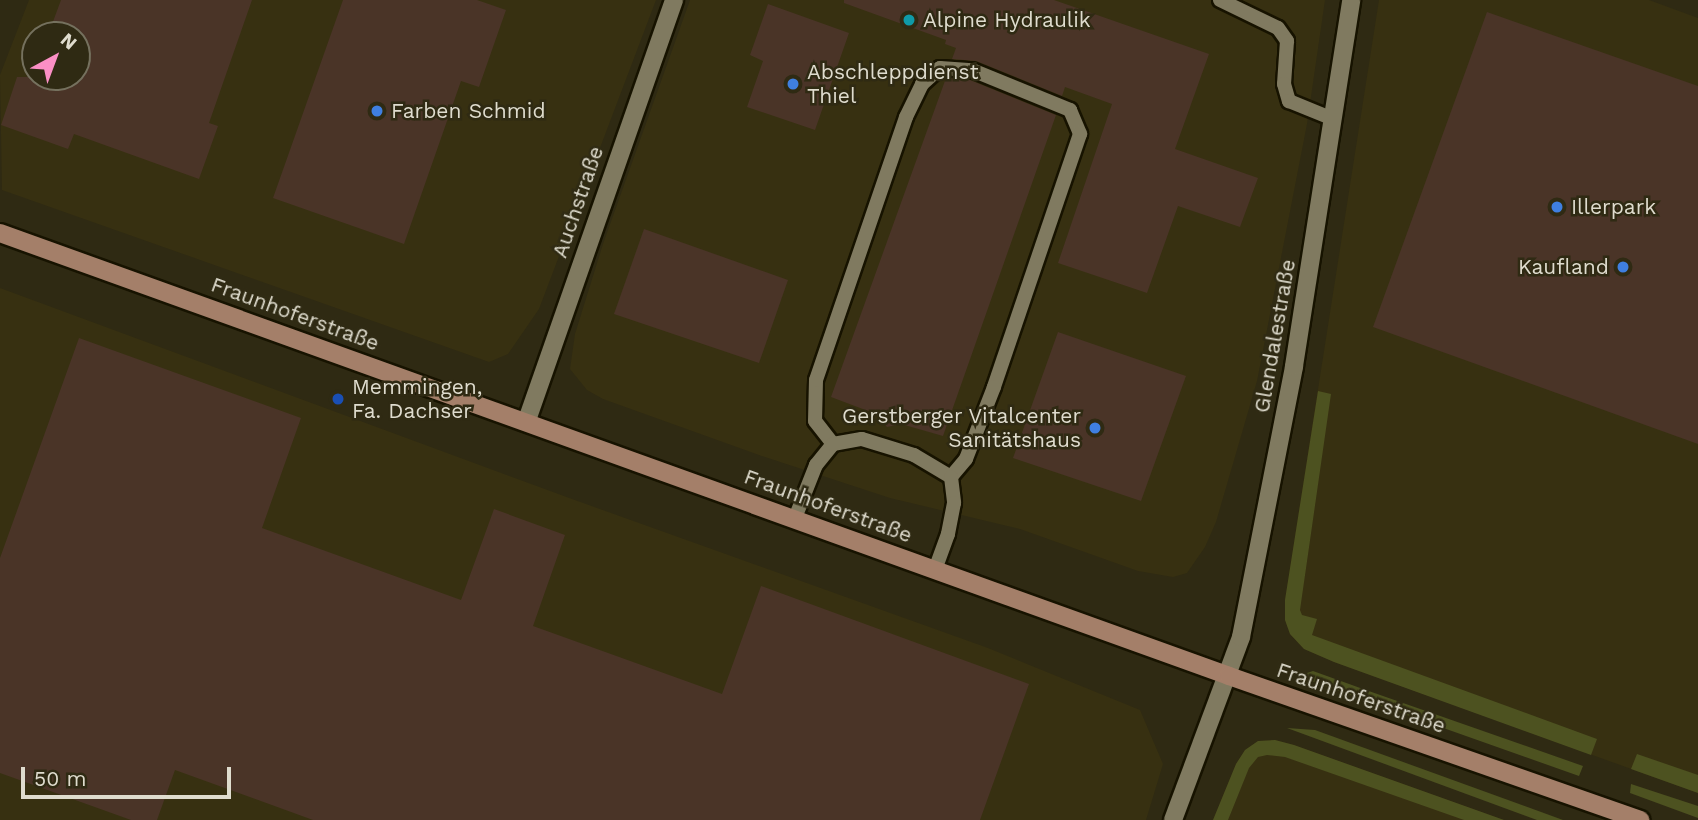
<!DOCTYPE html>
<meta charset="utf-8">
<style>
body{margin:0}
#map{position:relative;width:1698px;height:820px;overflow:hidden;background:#2f2a13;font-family:"Work Sans",sans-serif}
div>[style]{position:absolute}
.built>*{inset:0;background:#373011}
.green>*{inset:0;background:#4d5220}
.building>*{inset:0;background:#4a3427}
.roads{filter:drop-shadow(2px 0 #171300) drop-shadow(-2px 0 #171300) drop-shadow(0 2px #171300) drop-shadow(0 -2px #171300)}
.lane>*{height:14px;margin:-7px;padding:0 7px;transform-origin:7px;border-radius:7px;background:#807a60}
.street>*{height:18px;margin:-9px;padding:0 9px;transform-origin:9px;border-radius:9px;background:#807a60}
.secondary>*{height:18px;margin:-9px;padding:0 9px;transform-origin:9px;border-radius:9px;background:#a47f69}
.dots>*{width:19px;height:19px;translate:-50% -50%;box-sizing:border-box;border:4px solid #2f2a13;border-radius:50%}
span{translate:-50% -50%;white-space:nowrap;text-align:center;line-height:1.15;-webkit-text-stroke:5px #2f2a13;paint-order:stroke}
.poi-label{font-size:21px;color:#dfdcce}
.left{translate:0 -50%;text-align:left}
.right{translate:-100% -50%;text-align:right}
.street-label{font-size:21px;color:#dfdcce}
.north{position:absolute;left:21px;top:21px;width:70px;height:70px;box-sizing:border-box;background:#2f2a13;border:2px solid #75715e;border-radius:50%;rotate:41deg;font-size:19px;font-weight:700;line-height:28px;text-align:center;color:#dfdcce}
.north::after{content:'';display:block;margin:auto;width:24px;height:32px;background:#fb8fc5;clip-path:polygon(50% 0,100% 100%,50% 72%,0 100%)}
.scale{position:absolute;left:21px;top:767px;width:210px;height:32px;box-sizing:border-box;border:4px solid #dfdcce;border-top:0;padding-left:9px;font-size:21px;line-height:24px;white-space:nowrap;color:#dfdcce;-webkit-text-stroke:5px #2f2a13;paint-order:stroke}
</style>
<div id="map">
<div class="built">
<div style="clip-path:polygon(evenodd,29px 0,656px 0,539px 309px,508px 354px,489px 362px,2px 190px,0 75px,29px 0,35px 35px,77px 35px,77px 77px,35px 77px,35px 35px)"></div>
<div style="clip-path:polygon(690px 0,1325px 0,1307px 124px,1257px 381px,1216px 522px,1205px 547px,1187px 573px,1173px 577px,1138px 571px,1020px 529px,890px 498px,759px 455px,603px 399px,587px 390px,570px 369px,575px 334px,603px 244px)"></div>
<div style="clip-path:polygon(1379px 0,1649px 0,1698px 18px,1698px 793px,1334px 662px,1304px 649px,1290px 634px,1285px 620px,1285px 600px)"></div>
<div style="clip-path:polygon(0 288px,572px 499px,988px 648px,1140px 710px,1163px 764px,1146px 820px,0 820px)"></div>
<div style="clip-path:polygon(1275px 740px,1294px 745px,1504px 820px,1213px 820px,1236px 764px,1245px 750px,1258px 741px)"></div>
</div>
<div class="green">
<div style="clip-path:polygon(1318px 391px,1331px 394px,1300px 610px,1302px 615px,1317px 619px,1312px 635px,1597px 739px,1591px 755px,1334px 662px,1304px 649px,1290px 634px,1285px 620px,1285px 600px)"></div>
<div style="clip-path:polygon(1313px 671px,1363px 689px,1583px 766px,1579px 776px,1305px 679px,1307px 673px)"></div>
<div style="clip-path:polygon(1287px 728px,1315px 730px,1563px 820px,1537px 820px)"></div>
<div style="clip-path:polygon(1275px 740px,1294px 745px,1504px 820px,1464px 820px,1285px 757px,1267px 755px,1258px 757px,1249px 768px,1228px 820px,1213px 820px,1236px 764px,1245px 750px,1258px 741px)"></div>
<div style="clip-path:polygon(1637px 754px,1698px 775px,1698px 793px,1631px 769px)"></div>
<div style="clip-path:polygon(1631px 784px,1698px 806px,1698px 818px,1630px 793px)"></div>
</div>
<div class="building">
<div style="clip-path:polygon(61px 0,252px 0,209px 123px,218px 126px,199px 179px,74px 134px,68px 149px,1px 125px,17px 77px,77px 77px,77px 35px,48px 35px)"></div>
<div style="clip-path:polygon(343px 0,477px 0,506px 10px,479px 87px,461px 81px,404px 244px,273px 198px)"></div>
<div style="clip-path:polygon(844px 0,1054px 0,1209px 54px,1175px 149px,1258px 178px,1240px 227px,1178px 206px,1147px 293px,1058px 263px,1112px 104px,1065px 87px,1062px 96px,976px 61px,952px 59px,956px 48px,945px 44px,946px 40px,844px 3px)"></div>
<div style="clip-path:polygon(768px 4px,849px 33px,815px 130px,747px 107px,763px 61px,750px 55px)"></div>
<div style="clip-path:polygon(1487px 12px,1698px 86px,1698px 444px,1373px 327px)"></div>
<div style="clip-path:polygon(946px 78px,970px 80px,1056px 115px,943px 436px,901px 424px,887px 427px,876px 414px,831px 397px)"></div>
<div style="clip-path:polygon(644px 229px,788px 280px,759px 363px,614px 314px)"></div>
<div style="clip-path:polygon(1058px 332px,1186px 376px,1141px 501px,1013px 458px)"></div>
<div style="clip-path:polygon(79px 338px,301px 418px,262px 528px,461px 600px,494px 509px,565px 535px,533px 626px,722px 694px,761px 586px,1029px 684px,980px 820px,313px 820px,175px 770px,157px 820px,131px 820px,0 773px,0 558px)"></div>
</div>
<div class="roads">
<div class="lane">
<div style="left:1220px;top:0;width:64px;rotate:25.8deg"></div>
<div style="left:1278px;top:28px;width:16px;rotate:55deg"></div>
<div style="left:1287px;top:41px;width:43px;rotate:94deg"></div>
<div style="left:1284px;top:84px;width:18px;rotate:74deg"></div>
<div style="left:1289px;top:101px;width:48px;rotate:22.2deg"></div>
<div style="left:833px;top:444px;width:29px;rotate:-128deg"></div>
<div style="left:815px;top:421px;width:41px;rotate:-88.6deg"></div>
<div style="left:816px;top:380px;width:278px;rotate:-71.1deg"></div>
<div style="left:906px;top:117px;width:37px;rotate:-64deg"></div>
<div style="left:922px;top:84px;width:24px;rotate:-42deg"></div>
<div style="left:940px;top:68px;width:32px;rotate:4deg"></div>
<div style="left:972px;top:70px;width:106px;rotate:22.2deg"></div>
<div style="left:1070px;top:110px;width:26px;rotate:67deg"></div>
<div style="left:1080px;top:134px;width:267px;rotate:108.8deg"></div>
<div style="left:994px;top:387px;width:77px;rotate:111.3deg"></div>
<div style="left:966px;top:459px;width:23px;rotate:130deg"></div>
<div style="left:795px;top:518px;width:57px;rotate:-68.4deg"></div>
<div style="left:816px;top:465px;width:27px;rotate:-51deg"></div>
<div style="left:833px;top:444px;width:29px;rotate:-10deg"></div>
<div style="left:862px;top:439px;width:54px;rotate:17.1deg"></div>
<div style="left:914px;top:455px;width:43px;rotate:30.7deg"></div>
<div style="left:951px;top:477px;width:26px;rotate:83deg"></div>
<div style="left:954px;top:503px;width:32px;rotate:101deg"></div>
<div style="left:948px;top:534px;width:37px;rotate:110deg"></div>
</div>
<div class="street">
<div style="left:527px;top:420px;width:445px;rotate:-70.7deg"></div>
<div style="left:1173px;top:820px;width:195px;rotate:-69.6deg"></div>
<div style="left:1241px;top:637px;width:276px;rotate:-78.9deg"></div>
<div style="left:1294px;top:366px;width:370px;rotate:-81.1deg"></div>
</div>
<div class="secondary">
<div style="left:0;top:233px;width:1306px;rotate:19.82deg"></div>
<div style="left:1229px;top:676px;width:436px;rotate:19.3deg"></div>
</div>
</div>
<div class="dots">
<div style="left:909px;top:20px;background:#0f9aa8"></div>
<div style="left:793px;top:84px;background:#3f7fe0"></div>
<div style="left:377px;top:111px;background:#3f7fe0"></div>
<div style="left:1557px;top:207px;background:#3f7fe0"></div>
<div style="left:1623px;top:267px;background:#3f7fe0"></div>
<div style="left:338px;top:399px;background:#1a4fb4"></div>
<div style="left:1095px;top:428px;background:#3f7fe0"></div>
</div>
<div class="poi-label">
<span class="left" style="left:923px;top:20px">Alpine Hydraulik</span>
<span class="left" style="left:807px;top:84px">Abschleppdienst<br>Thiel</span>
<span class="left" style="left:391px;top:111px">Farben Schmid</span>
<span class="left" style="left:1571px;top:207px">Illerpark</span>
<span class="right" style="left:1609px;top:267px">Kaufland</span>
<span class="left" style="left:352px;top:399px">Memmingen,<br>Fa. Dachser</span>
<span class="right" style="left:1081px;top:428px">Gerstberger Vitalcenter<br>Sanitätshaus</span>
</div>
<div class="street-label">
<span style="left:578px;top:202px;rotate:-71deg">Auchstraße</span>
<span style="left:295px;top:314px;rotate:20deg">Fraunhoferstraße</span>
<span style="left:1275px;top:336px;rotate:-80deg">Glendalestraße</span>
<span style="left:828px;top:506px;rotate:20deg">Fraunhoferstraße</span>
<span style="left:1361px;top:698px;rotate:19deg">Fraunhoferstraße</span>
</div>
<div class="north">N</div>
<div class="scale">50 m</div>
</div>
